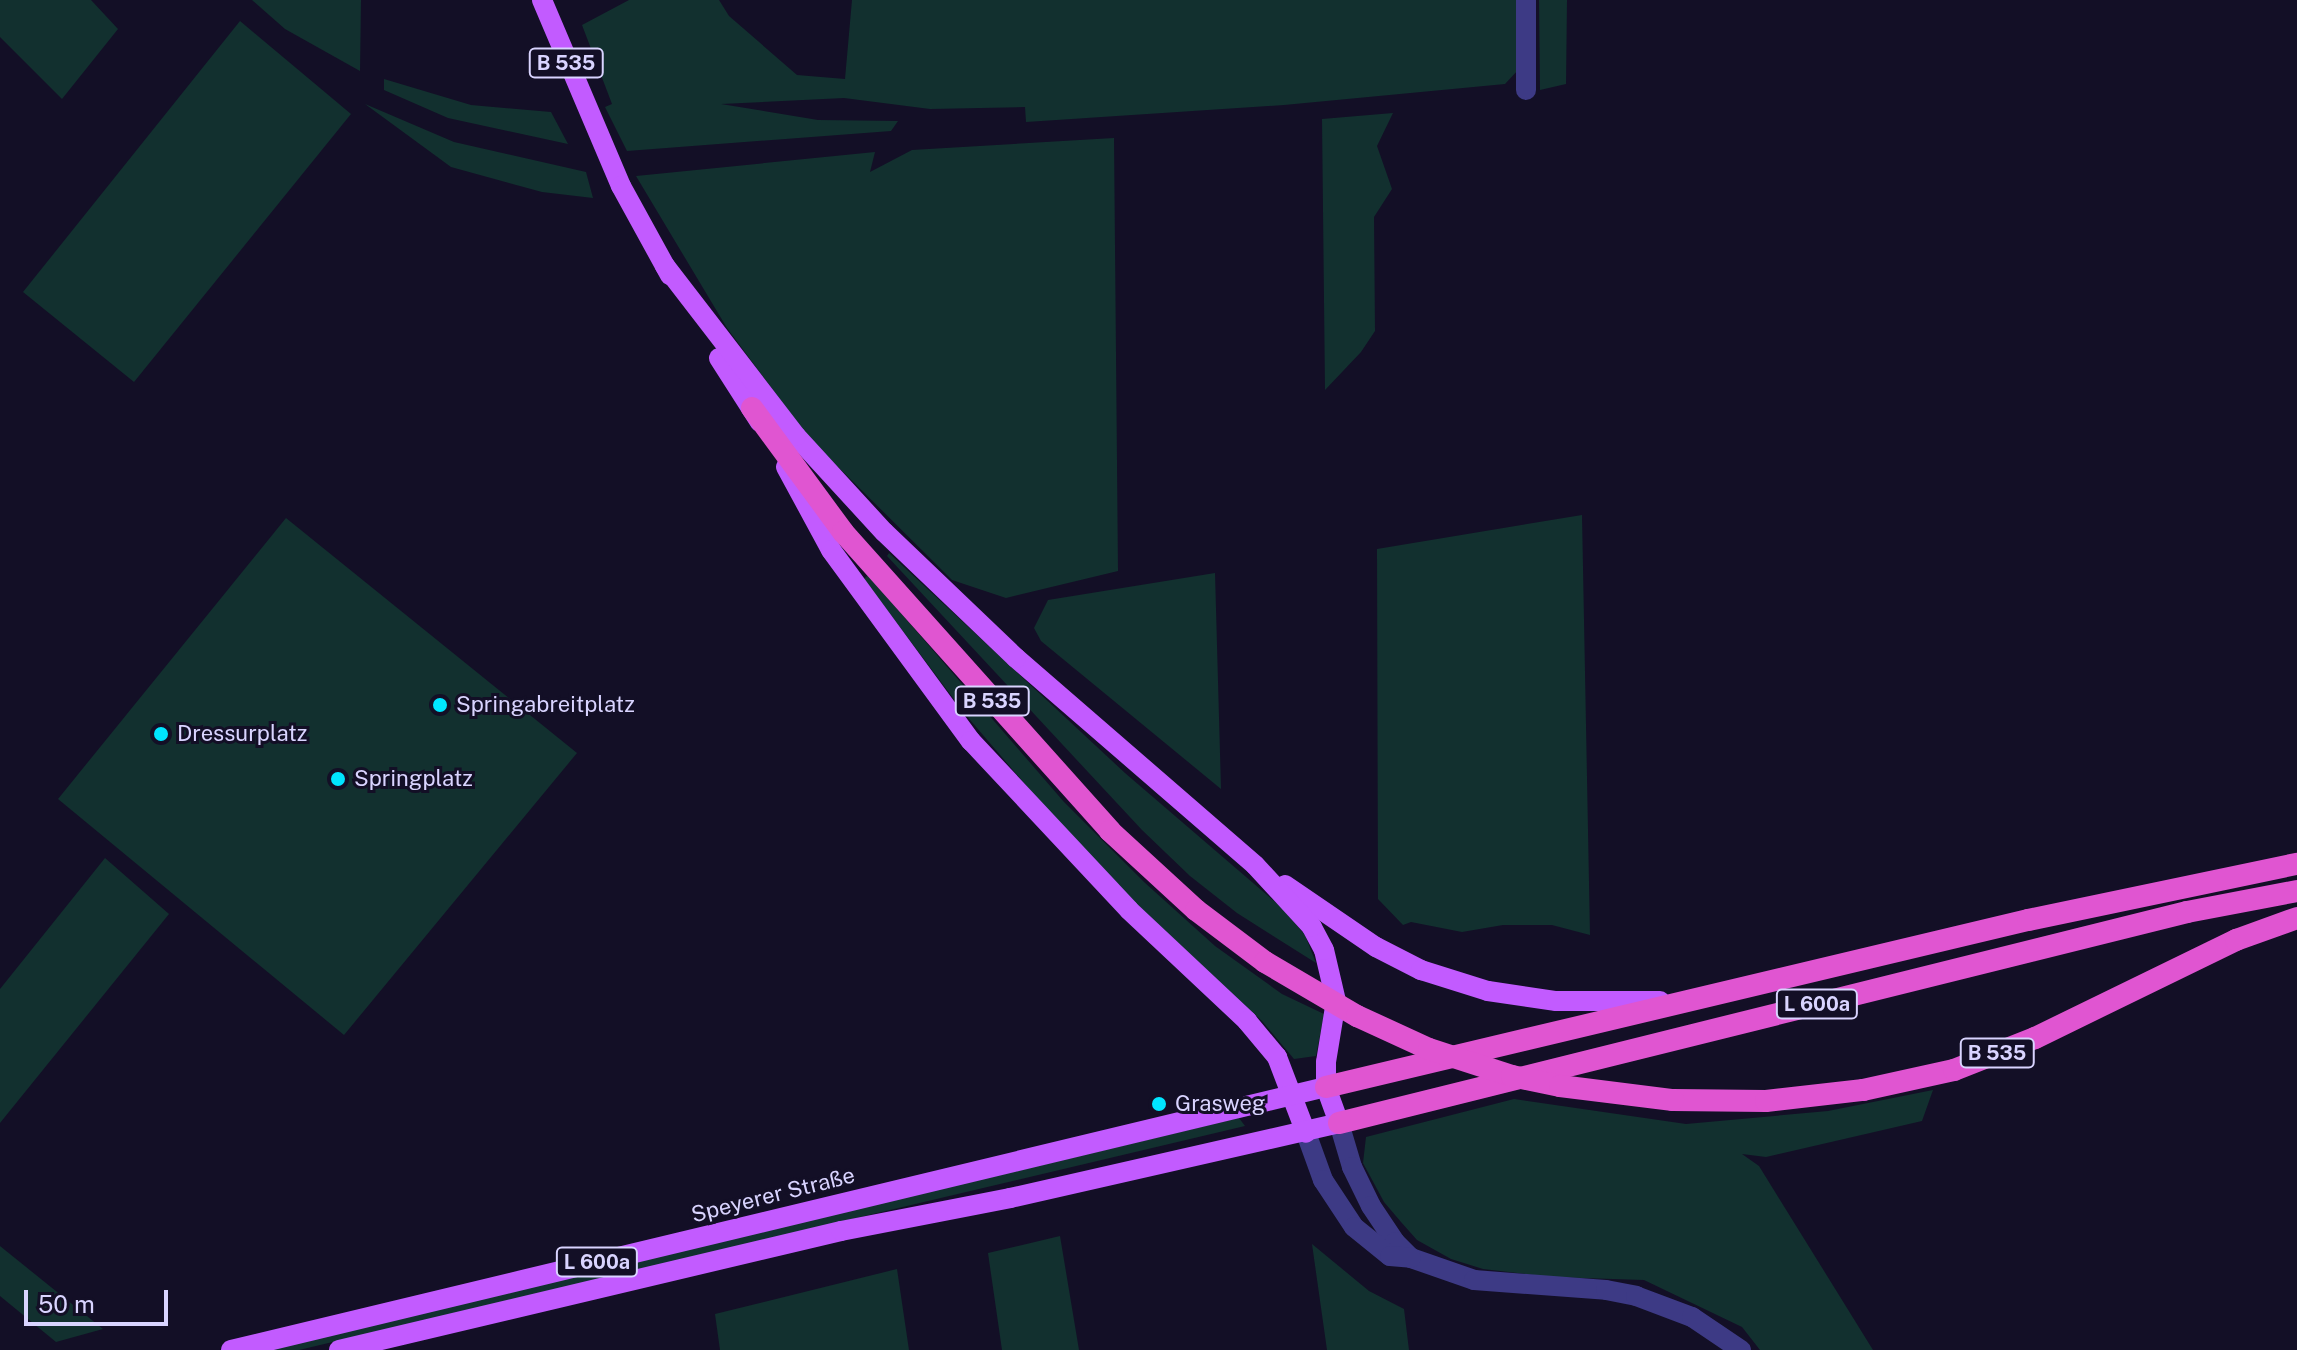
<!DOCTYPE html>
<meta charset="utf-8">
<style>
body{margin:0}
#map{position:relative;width:2297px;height:1350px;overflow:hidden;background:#130f26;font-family:"Public Sans",sans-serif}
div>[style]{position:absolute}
.green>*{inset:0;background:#12302f}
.minor>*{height:20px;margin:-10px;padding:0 10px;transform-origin:10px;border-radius:10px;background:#3d3a85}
.primary>*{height:20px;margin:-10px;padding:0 10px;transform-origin:10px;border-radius:10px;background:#c25bff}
.trunk>*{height:22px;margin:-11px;padding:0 11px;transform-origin:11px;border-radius:11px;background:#e055d1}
.trunk-bridge>*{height:22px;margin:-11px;padding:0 11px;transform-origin:11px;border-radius:11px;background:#e055d1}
.dots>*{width:22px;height:22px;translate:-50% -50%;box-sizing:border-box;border:4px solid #130f26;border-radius:50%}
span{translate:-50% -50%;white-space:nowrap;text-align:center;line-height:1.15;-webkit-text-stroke:6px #130f26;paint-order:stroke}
.shield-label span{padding:2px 6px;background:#130f26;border:2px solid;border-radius:6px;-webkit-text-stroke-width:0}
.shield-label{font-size:20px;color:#d9d4ff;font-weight:700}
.poi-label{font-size:22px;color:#d9d4ff}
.left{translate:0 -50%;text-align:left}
.street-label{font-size:22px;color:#d9d4ff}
.scale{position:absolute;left:24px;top:1290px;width:144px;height:36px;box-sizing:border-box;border:4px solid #d9d4ff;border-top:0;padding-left:10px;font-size:24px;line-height:28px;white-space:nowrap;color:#d9d4ff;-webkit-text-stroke:6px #130f26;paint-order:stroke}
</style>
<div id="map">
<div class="green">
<div style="clip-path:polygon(0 0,91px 0,118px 29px,62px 99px,0 37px)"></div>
<div style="clip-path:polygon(252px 0,361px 0,360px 71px,285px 29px)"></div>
<div style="clip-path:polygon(629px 0,719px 0,729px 16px,797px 75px,845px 79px,852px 0,1519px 0,1519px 69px,1505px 84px,1284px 105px,1026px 122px,1025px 107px,930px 109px,844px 98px,721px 104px,818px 120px,898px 121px,891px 131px,627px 151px,605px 107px,612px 104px,582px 25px)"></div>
<div style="clip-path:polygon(1539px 0,1567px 0,1566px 84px,1540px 90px)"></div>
<div style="clip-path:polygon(240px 21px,351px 114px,134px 382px,23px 292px)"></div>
<div style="clip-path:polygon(384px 79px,471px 105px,551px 112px,568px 144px,448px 118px,384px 90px)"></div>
<div style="clip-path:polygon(365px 104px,454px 142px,586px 172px,593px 198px,542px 192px,451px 167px)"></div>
<div style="clip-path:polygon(1393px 113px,1377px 146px,1392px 189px,1374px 217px,1375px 331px,1361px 352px,1325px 390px,1322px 119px)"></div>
<div style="clip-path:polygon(1114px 138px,1118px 571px,1006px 598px,952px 580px,808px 437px,727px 328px,636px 176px,875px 152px,870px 172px,912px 150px)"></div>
<div style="clip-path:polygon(1582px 515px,1590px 935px,1552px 925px,1503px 925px,1462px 932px,1411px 922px,1403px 925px,1378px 899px,1377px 549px)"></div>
<div style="clip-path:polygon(286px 518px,577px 753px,344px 1035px,58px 799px)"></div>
<div style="clip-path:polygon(889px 553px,1125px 773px,1281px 907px,1305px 935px,1316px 963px,1237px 913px,1190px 876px,1142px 830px,887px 556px)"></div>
<div style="clip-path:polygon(1215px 573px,1221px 789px,1041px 641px,1034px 628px,1048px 600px)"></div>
<div style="clip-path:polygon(868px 575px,1064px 802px,1144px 882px,1215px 946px,1282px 994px,1324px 1014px,1316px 1056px,1294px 1059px,1262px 1021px,1130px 898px,1048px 811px,965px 714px,864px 579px)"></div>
<div style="clip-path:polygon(105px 858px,169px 914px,0 1123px,0 989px)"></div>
<div style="clip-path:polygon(1933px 1090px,1922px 1121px,1766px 1157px,1742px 1154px,1759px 1166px,1873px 1350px,1760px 1350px,1742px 1327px,1644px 1280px,1551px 1277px,1483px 1269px,1451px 1259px,1417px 1240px,1401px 1222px,1384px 1202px,1363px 1163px,1366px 1137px,1514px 1099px,1686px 1124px,1828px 1111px)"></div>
<div style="clip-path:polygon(1239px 1118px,1245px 1126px,299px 1350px,266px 1350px)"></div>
<div style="clip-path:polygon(1060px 1236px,1079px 1350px,1002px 1350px,988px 1253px)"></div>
<div style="clip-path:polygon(1312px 1244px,1369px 1291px,1404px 1309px,1409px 1350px,1327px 1350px)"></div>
<div style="clip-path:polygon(0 1246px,103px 1329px,56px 1342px,0 1296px)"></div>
<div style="clip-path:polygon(897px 1269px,909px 1350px,720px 1350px,715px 1314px)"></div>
</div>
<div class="minor">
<div style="left:1526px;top:90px;width:90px;rotate:-90deg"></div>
<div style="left:1339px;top:1123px;width:46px;rotate:73.5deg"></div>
<div style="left:1352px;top:1167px;width:43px;rotate:64deg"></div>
<div style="left:1371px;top:1206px;width:43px;rotate:56.3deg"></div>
<div style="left:1395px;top:1242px;width:23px;rotate:45deg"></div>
<div style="left:1411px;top:1258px;width:67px;rotate:19.2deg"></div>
<div style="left:1474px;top:1280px;width:132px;rotate:4.3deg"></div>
<div style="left:1606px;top:1290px;width:31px;rotate:11deg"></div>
<div style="left:1636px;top:1296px;width:60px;rotate:20.6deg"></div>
<div style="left:1692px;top:1317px;width:59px;rotate:34deg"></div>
<div style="left:1306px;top:1133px;width:50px;rotate:70.1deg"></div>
<div style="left:1323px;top:1180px;width:56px;rotate:56.6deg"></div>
<div style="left:1354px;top:1227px;width:46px;rotate:38.9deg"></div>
<div style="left:1390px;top:1256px;width:21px;rotate:5deg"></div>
</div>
<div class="primary">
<div style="left:542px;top:0;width:202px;rotate:67deg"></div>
<div style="left:621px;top:186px;width:102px;rotate:61.2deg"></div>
<div style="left:719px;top:358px;width:76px;rotate:57.4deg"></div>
<div style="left:786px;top:467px;width:94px;rotate:61.5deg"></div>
<div style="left:831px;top:550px;width:237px;rotate:53.8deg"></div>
<div style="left:971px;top:741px;width:231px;rotate:46.9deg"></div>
<div style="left:1129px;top:910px;width:162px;rotate:43.2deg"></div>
<div style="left:1247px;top:1021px;width:47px;rotate:50.2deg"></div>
<div style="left:1277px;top:1057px;width:81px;rotate:69.1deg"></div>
<div style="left:1285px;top:885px;width:110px;rotate:34.3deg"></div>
<div style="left:1376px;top:947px;width:51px;rotate:27.1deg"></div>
<div style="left:1421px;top:970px;width:70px;rotate:17.4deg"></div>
<div style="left:1488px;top:991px;width:69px;rotate:8.4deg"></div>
<div style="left:1556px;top:1001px;width:104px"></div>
<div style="left:231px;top:1350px;width:1126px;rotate:-13.51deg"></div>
<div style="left:339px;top:1350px;width:516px;rotate:-13.34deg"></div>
<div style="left:841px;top:1231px;width:172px;rotate:-11deg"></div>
<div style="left:1010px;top:1198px;width:337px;rotate:-12.8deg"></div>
<div style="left:1339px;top:1123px;width:38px;rotate:-110deg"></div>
<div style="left:1326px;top:1087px;width:25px;rotate:-90deg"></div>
<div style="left:1326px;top:1062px;width:62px;rotate:-80.7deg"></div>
<div style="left:1336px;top:1001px;width:52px;rotate:-103.2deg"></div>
<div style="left:1324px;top:950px;width:26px;rotate:-118deg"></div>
<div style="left:1312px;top:927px;width:84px;rotate:-132.6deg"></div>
<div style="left:1255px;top:865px;width:316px;rotate:-139.1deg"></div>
<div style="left:1016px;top:658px;width:182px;rotate:-136.3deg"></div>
<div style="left:884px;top:532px;width:130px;rotate:-132.5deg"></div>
<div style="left:796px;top:436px;width:215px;rotate:-127.6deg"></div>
</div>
<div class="trunk">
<div style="left:752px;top:408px;width:154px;rotate:53.7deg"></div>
<div style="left:843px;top:532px;width:401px;rotate:48.2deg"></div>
<div style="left:1110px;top:831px;width:117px;rotate:42.6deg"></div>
<div style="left:1196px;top:910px;width:86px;rotate:37deg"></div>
<div style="left:1326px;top:1087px;width:722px;rotate:-13.38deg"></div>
<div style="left:2028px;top:920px;width:275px;rotate:-11.8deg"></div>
<div style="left:1673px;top:1100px;width:93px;rotate:0.6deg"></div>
<div style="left:1766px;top:1101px;width:98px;rotate:-6.5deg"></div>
<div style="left:1863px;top:1090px;width:93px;rotate:-12.4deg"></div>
<div style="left:1954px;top:1070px;width:87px;rotate:-21.6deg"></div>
<div style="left:2035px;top:1038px;width:224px;rotate:-26deg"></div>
<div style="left:2236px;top:940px;width:65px;rotate:-19.8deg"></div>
<div style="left:1339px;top:1123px;width:874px;rotate:-13.97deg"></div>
<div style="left:2187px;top:912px;width:112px;rotate:-10.8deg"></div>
</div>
<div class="trunk-bridge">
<div style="left:1265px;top:962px;width:107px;rotate:30.4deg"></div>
<div style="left:1357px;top:1016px;width:79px;rotate:24.6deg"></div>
<div style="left:1429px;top:1049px;width:87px;rotate:18deg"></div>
<div style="left:1512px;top:1076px;width:49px;rotate:11.8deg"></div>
<div style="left:1560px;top:1086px;width:114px;rotate:7.1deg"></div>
</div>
<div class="dots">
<div style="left:440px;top:705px;background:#00e5ff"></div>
<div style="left:161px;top:734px;background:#00e5ff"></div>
<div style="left:338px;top:779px;background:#00e5ff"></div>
<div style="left:1159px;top:1104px;background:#00e5ff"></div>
</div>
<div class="shield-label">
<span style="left:566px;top:63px">B 535</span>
<span style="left:992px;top:701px">B 535</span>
<span style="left:1817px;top:1004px">L 600a</span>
<span style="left:1997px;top:1053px">B 535</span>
<span style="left:597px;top:1262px">L 600a</span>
</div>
<div class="poi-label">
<span class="left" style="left:456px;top:705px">Springabreitplatz</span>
<span class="left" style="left:177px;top:734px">Dressurplatz</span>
<span class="left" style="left:354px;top:779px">Springplatz</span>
<span class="left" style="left:1175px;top:1104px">Grasweg</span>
</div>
<div class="street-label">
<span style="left:773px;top:1195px;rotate:-14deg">Speyerer Straße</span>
</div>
<div class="scale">50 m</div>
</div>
